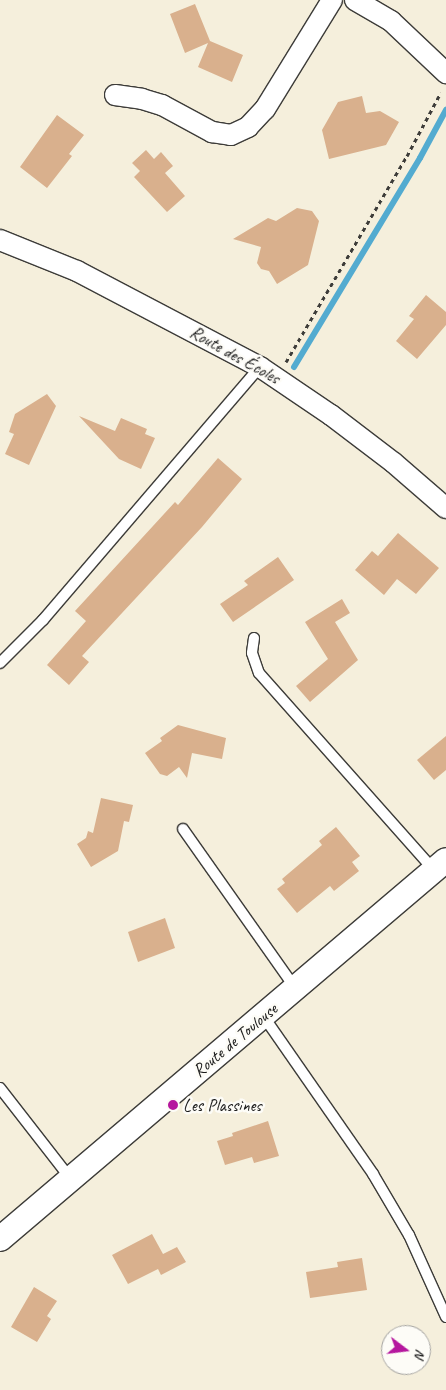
<!DOCTYPE html>
<meta charset="utf-8">
<style>
body{margin:0}
#map{position:relative;width:446px;height:1390px;overflow:hidden;background:#f5efdc;font-family:Caveat,sans-serif}
div>[style]{position:absolute}
.stream>*{height:6px;margin:-3px;padding:0 3px;transform-origin:3px;border-radius:3px;background:#53abd0}
.building>*{inset:0;background:#d9b08d}
.path>*{height:3px;margin-top:-1.5px;transform-origin:0;background:repeating-linear-gradient(90deg,#3d3c39 0 4px,transparent 0 8px)}
.roads{filter:drop-shadow(1px 0 #3d3c39) drop-shadow(-1px 0 #3d3c39) drop-shadow(0 1px #3d3c39) drop-shadow(0 -1px #3d3c39)}
.service>*{height:10px;margin:-5px;padding:0 5px;transform-origin:5px;border-radius:5px;background:#fff}
.minor>*{height:20px;margin:-10px;padding:0 10px;transform-origin:10px;border-radius:10px;background:#fff}
.tertiary>*{height:24px;margin:-12px;padding:0 12px;transform-origin:12px;border-radius:12px;background:#fff}
.dots>*{width:14px;height:14px;translate:-50% -50%;box-sizing:border-box;border:2px solid #fdfcf7;border-radius:50%}
span{translate:-50% -50%;white-space:nowrap;text-align:center;line-height:1.15;-webkit-text-stroke:5px #fdfcf7;paint-order:stroke}
.street-label{font-size:18px;color:#1c1c1c}
.poi-label{font-size:18px;color:#1c1c1c}
.left{translate:0 -50%;text-align:left}
.north{position:absolute;left:381px;top:1325px;width:50px;height:50px;box-sizing:border-box;background:#fdfcf7;border:1px solid #a3a29f;border-radius:50%;rotate:105deg;font-size:14px;font-weight:700;line-height:20px;text-align:center;color:#1c1c1c}
.north::after{content:'';display:block;margin:auto;width:18px;height:22px;background:#b5179e;clip-path:polygon(50% 0,100% 100%,50% 72%,0 100%)}
</style>
<div id="map">
<div class="stream">
<div style="left:294px;top:367px;width:244px;rotate:-58.9deg"></div>
<div style="left:420px;top:158px;width:55px;rotate:-61.6deg"></div>
</div>
<div class="building">
<div style="clip-path:polygon(195px 4px,210px 41px,243px 55px,232px 82px,198px 67px,208px 43px,185px 53px,170px 14px)"></div>
<div style="clip-path:polygon(362px 96px,366px 113px,380px 111px,399px 122px,386px 145px,329px 159px,322px 130px,338px 102px)"></div>
<div style="clip-path:polygon(57px 115px,84px 135px,69px 154px,72px 156px,47px 188px,20px 167px)"></div>
<div style="clip-path:polygon(146px 150px,154px 159px,161px 152px,173px 166px,165px 173px,185px 196px,167px 212px,134px 177px,140px 171px,132px 163px)"></div>
<div style="clip-path:polygon(297px 208px,312px 211px,319px 221px,308px 265px,277px 284px,269px 271px,261px 269px,257px 263px,261px 247px,233px 239px,268px 218px,276px 221px)"></div>
<div style="clip-path:polygon(426px 295px,446px 312px,446px 325px,417px 359px,396px 341px,414px 319px,409px 316px)"></div>
<div style="clip-path:polygon(47px 394px,56px 406px,29px 465px,5px 454px,14px 434px,9px 432px,15px 414px)"></div>
<div style="clip-path:polygon(79px 416px,115px 431px,121px 418px,147px 429px,145px 434px,155px 438px,141px 469px,119px 459px)"></div>
<div style="clip-path:polygon(218px 458px,242px 479px,202px 527px,82px 656px,89px 662px,69px 685px,47px 665px,86px 621px,75px 611px,175px 502px,178px 505px)"></div>
<div style="clip-path:polygon(398px 533px,439px 568px,416px 594px,397px 579px,384px 595px,355px 570px,372px 551px,378px 556px)"></div>
<div style="clip-path:polygon(278px 557px,294px 580px,233px 622px,220px 604px,248px 585px,244px 581px)"></div>
<div style="clip-path:polygon(342px 599px,350px 613px,335px 622px,358px 660px,310px 702px,296px 686px,328px 659px,305px 622px)"></div>
<div style="clip-path:polygon(178px 725px,226px 738px,222px 759px,192px 753px,187px 778px,179px 767px,167px 776px,160px 774px,145px 753px,162px 741px,160px 738px)"></div>
<div style="clip-path:polygon(446px 736px,446px 770px,434px 780px,417px 760px)"></div>
<div style="clip-path:polygon(101px 798px,133px 805px,129px 822px,124px 821px,118px 851px,91px 867px,77px 844px,86px 838px,88px 831px,93px 833px)"></div>
<div style="clip-path:polygon(336px 827px,360px 856px,352px 862px,359px 871px,334px 891px,330px 886px,297px 913px,277px 889px,285px 883px,282px 879px,322px 845px,319px 841px)"></div>
<div style="clip-path:polygon(165px 918px,175px 948px,138px 962px,128px 932px)"></div>
<div style="clip-path:polygon(268px 1121px,279px 1156px,254px 1163px,252px 1157px,225px 1165px,217px 1141px,233px 1136px,232px 1133px)"></div>
<div style="clip-path:polygon(152px 1234px,163px 1254px,177px 1247px,186px 1262px,161px 1275px,158px 1269px,128px 1284px,112px 1255px)"></div>
<div style="clip-path:polygon(362px 1258px,367px 1290px,310px 1298px,306px 1272px,338px 1267px,337px 1262px)"></div>
<div style="clip-path:polygon(34px 1287px,57px 1301px,47px 1316px,51px 1319px,37px 1342px,11px 1327px)"></div>
</div>
<div class="path">
<div style="left:286px;top:362px;width:239px;rotate:-59.6deg"></div>
<div style="left:407px;top:156px;width:72px;rotate:-62deg"></div>
</div>
<div class="roads">
<div class="service">
<div style="left:254px;top:638px;width:15px;rotate:98deg"></div>
<div style="left:252px;top:653px;width:21px;rotate:71deg"></div>
<div style="left:259px;top:673px;width:264px;rotate:48.4deg"></div>
<div style="left:0;top:663px;width:61px;rotate:-45deg"></div>
<div style="left:43px;top:620px;width:333px;rotate:-49.4deg"></div>
<div style="left:183px;top:829px;width:194px;rotate:54.8deg"></div>
<div style="left:264px;top:1017px;width:191px;rotate:55.2deg"></div>
<div style="left:373px;top:1174px;width:71px;rotate:59.5deg"></div>
<div style="left:409px;top:1235px;width:90px;rotate:65.7deg"></div>
<div style="left:0;top:1088px;width:114px;rotate:52.1deg"></div>
</div>
<div class="minor">
<div style="left:355px;top:0;width:42px;rotate:30.3deg"></div>
<div style="left:391px;top:21px;width:76px;rotate:43.4deg"></div>
<div style="left:115px;top:95px;width:27px;rotate:8deg"></div>
<div style="left:142px;top:99px;width:21px;rotate:17deg"></div>
<div style="left:162px;top:105px;width:57px;rotate:28.4deg"></div>
<div style="left:212px;top:132px;width:19px;rotate:9deg"></div>
<div style="left:231px;top:135px;width:19px;rotate:-25deg"></div>
<div style="left:248px;top:127px;width:25px;rotate:-47deg"></div>
<div style="left:265px;top:109px;width:128px;rotate:-58.4deg"></div>
<div style="left:0;top:240px;width:83px;rotate:21.9deg"></div>
<div style="left:77px;top:271px;width:207px;rotate:27.7deg"></div>
<div style="left:260px;top:367px;width:86px;rotate:34.1deg"></div>
<div style="left:331px;top:415px;width:79px;rotate:37.3deg"></div>
<div style="left:394px;top:463px;width:69px;rotate:40.9deg"></div>
</div>
<div class="tertiary">
<div style="left:0;top:1239px;width:585px;rotate:-40.36deg"></div>
</div>
</div>
<div class="dots">
<div style="left:173px;top:1105px;background:#b5179e"></div>
</div>
<div class="street-label">
<span style="left:235px;top:355px;rotate:29deg">Route des Écoles</span>
<span style="left:235px;top:1040px;rotate:-40deg">Route de Toulouse</span>
</div>
<div class="poi-label">
<span class="left" style="left:183px;top:1105px">Les Plassines</span>
</div>
<div class="north">N</div>
</div>
